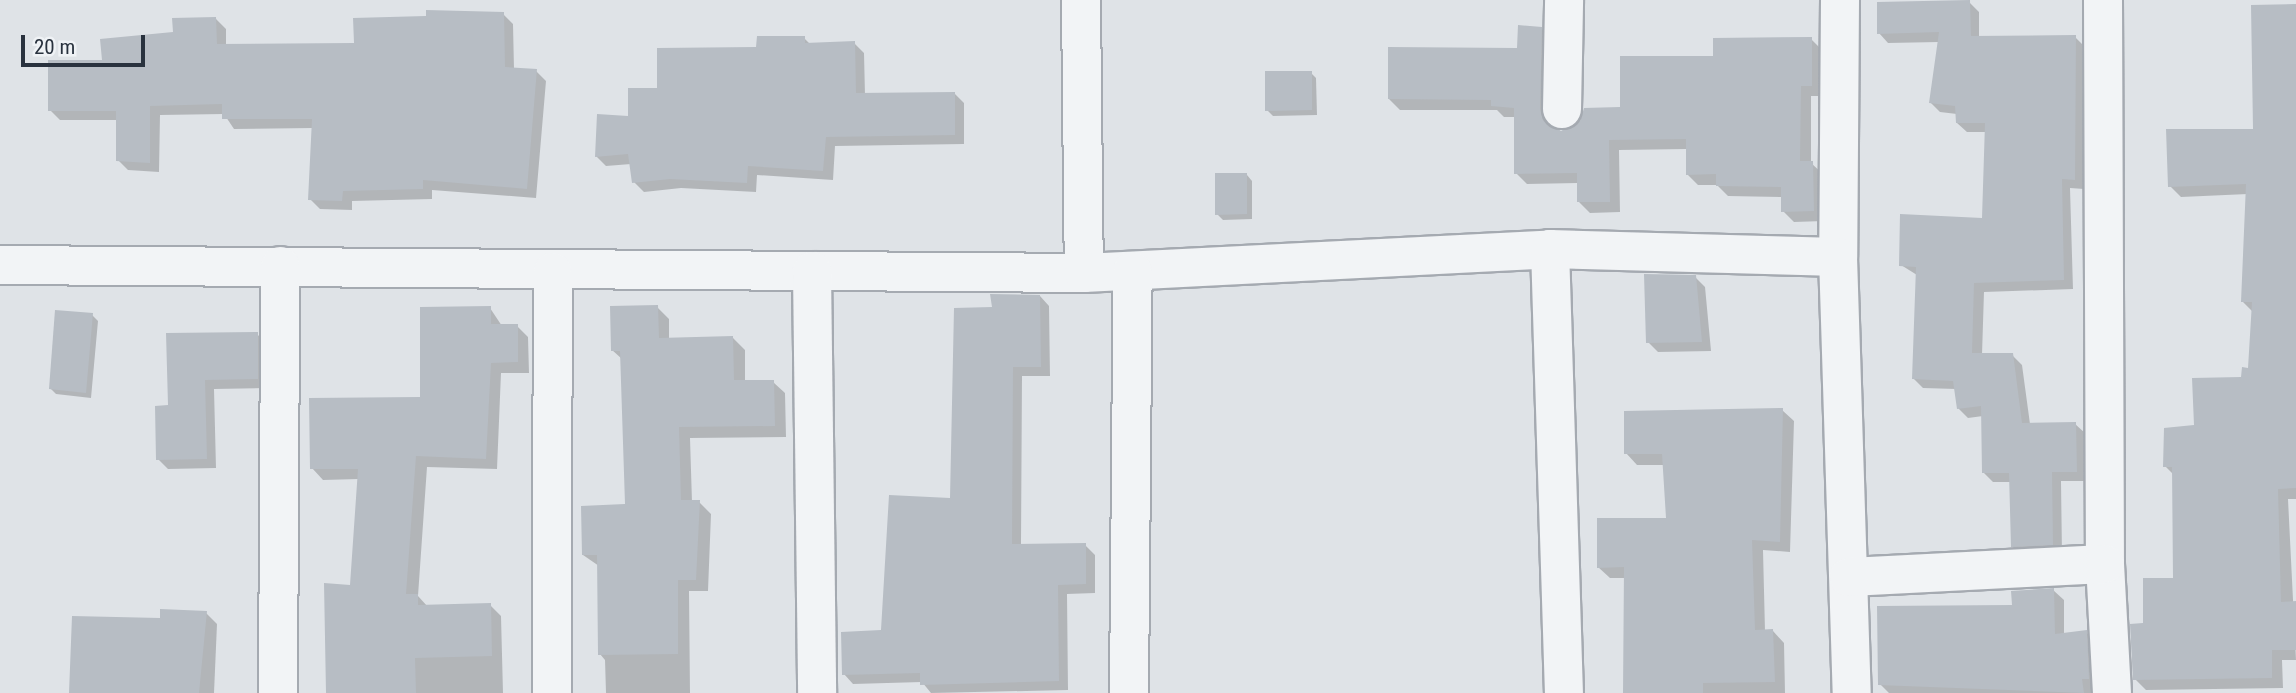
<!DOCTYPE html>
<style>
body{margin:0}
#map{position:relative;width:2296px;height:693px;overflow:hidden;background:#dfe3e7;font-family:"Roboto Condensed",sans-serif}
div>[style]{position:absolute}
.shadow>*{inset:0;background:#0003}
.building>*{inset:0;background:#b7bdc4}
.roads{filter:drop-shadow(2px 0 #a5aab1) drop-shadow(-2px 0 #a5aab1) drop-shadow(0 2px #a5aab1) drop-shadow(0 -2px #a5aab1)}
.minor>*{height:38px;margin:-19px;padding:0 19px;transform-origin:19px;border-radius:19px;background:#f2f4f6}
span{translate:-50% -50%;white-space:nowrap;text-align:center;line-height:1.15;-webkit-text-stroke:6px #eff2f5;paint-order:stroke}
.scale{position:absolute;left:21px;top:35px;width:124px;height:32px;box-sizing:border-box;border:4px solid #29323e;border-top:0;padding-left:9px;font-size:21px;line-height:24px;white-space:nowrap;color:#29323e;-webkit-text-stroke:5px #eff2f5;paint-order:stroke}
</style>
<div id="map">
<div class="shadow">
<div style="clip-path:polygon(1969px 2px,1979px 12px,1979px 38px,2075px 37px,2085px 47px,2084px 189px,2070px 188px,2073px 289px,1984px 292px,1982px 355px,2012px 355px,2022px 365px,2030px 424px,2075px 424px,2085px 433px,2086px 481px,2061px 481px,2062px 554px,2022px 556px,2012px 546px,2011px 482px,1993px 482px,1983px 472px,1983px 416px,1968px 418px,1958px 408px,1956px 389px,1923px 388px,1913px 378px,1917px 275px,1901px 265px,1984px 220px,1987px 132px,1967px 132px,1957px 123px,1957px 114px,1940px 112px,1930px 102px,1939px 42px,1888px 43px,1879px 33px)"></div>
<div style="clip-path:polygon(2296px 6px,2296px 499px,2288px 499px,2296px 660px,2282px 660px,2283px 688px,2146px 690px,2135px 679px,2144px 624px,2174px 580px,2174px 475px,2165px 466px,2249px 370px,2253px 312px,2243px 302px,2248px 194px,2181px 197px,2170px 186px,2255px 131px)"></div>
<div style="clip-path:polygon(503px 14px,513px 24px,514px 69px,536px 71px,546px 81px,536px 198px,432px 190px,432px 199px,352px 201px,352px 210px,320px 209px,310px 199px,313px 128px,234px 129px,224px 114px,160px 115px,159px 172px,128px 170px,118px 160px,118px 120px,60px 120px,50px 110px,104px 62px,216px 19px,226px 29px,226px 46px,355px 45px)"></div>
<div style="clip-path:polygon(1541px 28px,1552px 39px,1550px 122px,1562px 133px,1622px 109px,1715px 58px,1811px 39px,1822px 50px,1823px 96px,1811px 96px,1811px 163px,1823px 174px,1824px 221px,1794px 222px,1783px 211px,1783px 197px,1728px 196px,1717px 185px,1698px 185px,1687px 174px,1687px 149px,1619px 150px,1620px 212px,1590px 213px,1579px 202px,1578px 183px,1527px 184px,1516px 173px,1515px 117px,1504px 117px,1497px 110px,1400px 110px,1389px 99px,1519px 50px)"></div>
<div style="clip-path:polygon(804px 38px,811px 45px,854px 43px,864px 53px,865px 95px,954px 93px,964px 103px,964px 144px,835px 146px,833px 180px,757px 175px,756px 192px,681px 188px,644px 192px,634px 182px,631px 164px,606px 166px,596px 156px,659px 89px,758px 49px)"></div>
<div style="clip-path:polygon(1311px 73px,1316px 78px,1317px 115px,1273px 116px,1267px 110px)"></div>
<div style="clip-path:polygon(1247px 175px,1252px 181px,1252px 219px,1223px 220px,1217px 214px)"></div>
<div style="clip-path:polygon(1695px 277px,1705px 287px,1711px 351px,1658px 352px,1648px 342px)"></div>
<div style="clip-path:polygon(1040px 296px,1049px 306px,1050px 376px,1022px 376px,1021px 546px,1085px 545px,1095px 555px,1095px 593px,1067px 594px,1068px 690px,931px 693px,922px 682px,853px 684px,844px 674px,883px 632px,952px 500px,994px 309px)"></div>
<div style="clip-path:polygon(657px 307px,669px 319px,669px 340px,733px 338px,745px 350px,745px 382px,773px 382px,785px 393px,786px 437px,690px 438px,692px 502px,699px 502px,711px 514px,708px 591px,689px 591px,690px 693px,606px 693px,605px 660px,600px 654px,599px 566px,583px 555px,627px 506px,622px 359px,612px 350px)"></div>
<div style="clip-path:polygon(490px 308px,502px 326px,517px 326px,528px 337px,529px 373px,501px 373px,497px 469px,427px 467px,418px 596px,428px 607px,490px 605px,501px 616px,503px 693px,327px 693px,352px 587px,359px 479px,323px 480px,312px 468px,422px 398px)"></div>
<div style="clip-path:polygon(92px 315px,98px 321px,91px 398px,56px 394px,51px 389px)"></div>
<div style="clip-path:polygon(257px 334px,267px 344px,267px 388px,214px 389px,216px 468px,168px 469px,158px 459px,170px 407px)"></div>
<div style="clip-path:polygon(1782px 410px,1794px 421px,1790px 552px,1763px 550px,1765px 631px,1773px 631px,1784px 643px,1785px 693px,1624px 693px,1625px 578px,1610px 578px,1598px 567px,1668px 520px,1664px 465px,1637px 465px,1626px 453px)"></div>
<div style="clip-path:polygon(2053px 590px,2064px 600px,2064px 635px,2086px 632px,2096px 642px,2099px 689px,2092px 688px,2092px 693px,1889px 693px,1880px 684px,2013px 607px)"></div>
<div style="clip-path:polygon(206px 613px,217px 624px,214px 693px,71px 693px,161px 620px)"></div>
</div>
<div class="building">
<div style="clip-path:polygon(1970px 0,1971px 36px,2076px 35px,2075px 180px,2062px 179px,2064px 280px,1974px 283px,1972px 353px,2013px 353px,2022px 423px,2076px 422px,2077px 472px,2052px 472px,2053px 545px,2011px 547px,2009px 473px,1982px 473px,1981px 406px,1957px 409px,1953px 381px,1912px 379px,1916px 267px,1899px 266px,1900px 214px,1982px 218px,1985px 123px,1956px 123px,1955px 106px,1929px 103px,1939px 32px,1877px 34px,1877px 2px)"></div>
<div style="clip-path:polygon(2296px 4px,2296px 488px,2278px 489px,2281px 602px,2296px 601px,2296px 650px,2272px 650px,2272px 678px,2133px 680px,2130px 624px,2143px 623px,2143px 578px,2173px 578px,2172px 467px,2163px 467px,2164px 428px,2194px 425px,2192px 378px,2241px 377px,2242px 367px,2248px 368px,2252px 302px,2241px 302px,2246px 184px,2168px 187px,2166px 129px,2253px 129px,2251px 5px)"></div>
<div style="clip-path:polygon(426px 10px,504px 12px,505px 67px,537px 69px,527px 189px,423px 180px,423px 189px,343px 191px,342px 201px,308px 200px,312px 119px,222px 119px,222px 104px,150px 106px,150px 163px,116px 161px,116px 111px,48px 111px,48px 60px,102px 60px,100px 39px,173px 32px,172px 18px,216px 17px,217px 44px,354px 43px,353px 18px,426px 16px)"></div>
<div style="clip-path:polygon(1518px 25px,1542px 27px,1540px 109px,1543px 120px,1561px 131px,1580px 121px,1584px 108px,1620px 107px,1620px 56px,1713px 56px,1713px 38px,1812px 37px,1812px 86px,1801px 86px,1800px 161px,1813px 161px,1814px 211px,1781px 212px,1781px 187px,1716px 186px,1716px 174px,1686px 175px,1686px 139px,1609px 140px,1610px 202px,1577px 202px,1577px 173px,1514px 174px,1514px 108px,1491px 106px,1491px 100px,1388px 99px,1388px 47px,1517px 48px)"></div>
<div style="clip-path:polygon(757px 36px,805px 36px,805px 43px,855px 41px,856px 93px,955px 92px,955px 135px,826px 137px,823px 171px,748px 166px,747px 183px,670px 179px,632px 183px,628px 154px,595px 157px,597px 114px,628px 116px,628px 88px,657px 88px,657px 48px,756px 47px)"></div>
<div style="clip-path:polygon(1265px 71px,1312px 71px,1312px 110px,1265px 111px)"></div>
<div style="clip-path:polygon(1215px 173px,1247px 173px,1247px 214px,1215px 215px)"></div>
<div style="clip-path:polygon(1644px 274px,1696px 275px,1702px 342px,1646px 343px)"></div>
<div style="clip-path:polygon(990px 294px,1040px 295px,1041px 367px,1013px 367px,1012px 544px,1086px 543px,1086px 584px,1058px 585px,1059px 681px,920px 685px,920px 673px,842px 675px,841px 632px,881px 630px,889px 495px,950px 498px,954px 308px,992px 307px)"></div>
<div style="clip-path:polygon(658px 305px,659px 338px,733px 336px,734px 380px,774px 380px,775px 426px,679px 427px,681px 500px,700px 500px,696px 580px,678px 580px,678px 654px,598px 655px,597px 555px,582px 555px,581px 506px,625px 504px,620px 351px,611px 351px,610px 306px)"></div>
<div style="clip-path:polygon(491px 306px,491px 324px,518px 324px,518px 362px,491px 363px,486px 459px,416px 456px,406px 594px,418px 594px,418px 605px,491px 603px,492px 656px,415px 658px,416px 693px,326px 693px,324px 583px,350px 585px,358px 469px,310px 469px,309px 398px,420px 397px,420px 307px)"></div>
<div style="clip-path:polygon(55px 310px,93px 313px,86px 393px,49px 389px)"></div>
<div style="clip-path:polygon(258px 332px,258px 379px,205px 380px,207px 459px,156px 460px,155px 406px,168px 405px,166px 333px)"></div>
<div style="clip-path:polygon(1783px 408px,1780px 542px,1752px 540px,1755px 630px,1773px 629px,1775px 682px,1703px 683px,1703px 693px,1623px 693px,1624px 567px,1597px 568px,1597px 518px,1666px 518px,1662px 454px,1624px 454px,1624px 411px)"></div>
<div style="clip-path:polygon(2054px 588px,2055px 634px,2087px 630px,2089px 679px,2082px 679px,2084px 693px,1878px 685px,1877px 606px,2012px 605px,2011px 591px)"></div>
<div style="clip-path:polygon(160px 609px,207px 611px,199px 693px,69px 693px,72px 616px,160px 618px)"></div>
</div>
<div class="roads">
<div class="minor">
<div style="left:1081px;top:0;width:273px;rotate:89.4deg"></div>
<div style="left:1840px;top:0;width:257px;rotate:90.4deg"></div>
<div style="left:1838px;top:257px;width:436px;rotate:88.2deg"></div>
<div style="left:2103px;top:0;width:564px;rotate:89.8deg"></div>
<div style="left:2105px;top:564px;width:129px;rotate:86.9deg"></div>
<div style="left:1562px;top:109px;width:109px;rotate:-88.9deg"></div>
<div style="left:1550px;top:249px;width:444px;rotate:88.2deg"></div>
<div style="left:0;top:265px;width:1084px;rotate:0.42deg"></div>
<div style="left:1084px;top:273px;width:467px;rotate:-2.9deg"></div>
<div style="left:1550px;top:249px;width:288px;rotate:1.6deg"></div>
<div style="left:812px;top:271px;width:422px;rotate:89.3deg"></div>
<div style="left:1849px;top:577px;width:256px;rotate:-2.9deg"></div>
<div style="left:278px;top:693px;width:427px;rotate:-89.7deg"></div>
<div style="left:552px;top:693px;width:421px;rotate:-89.9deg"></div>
<div style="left:1129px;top:693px;width:422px;rotate:-89.5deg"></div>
</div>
</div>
<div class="scale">20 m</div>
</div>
